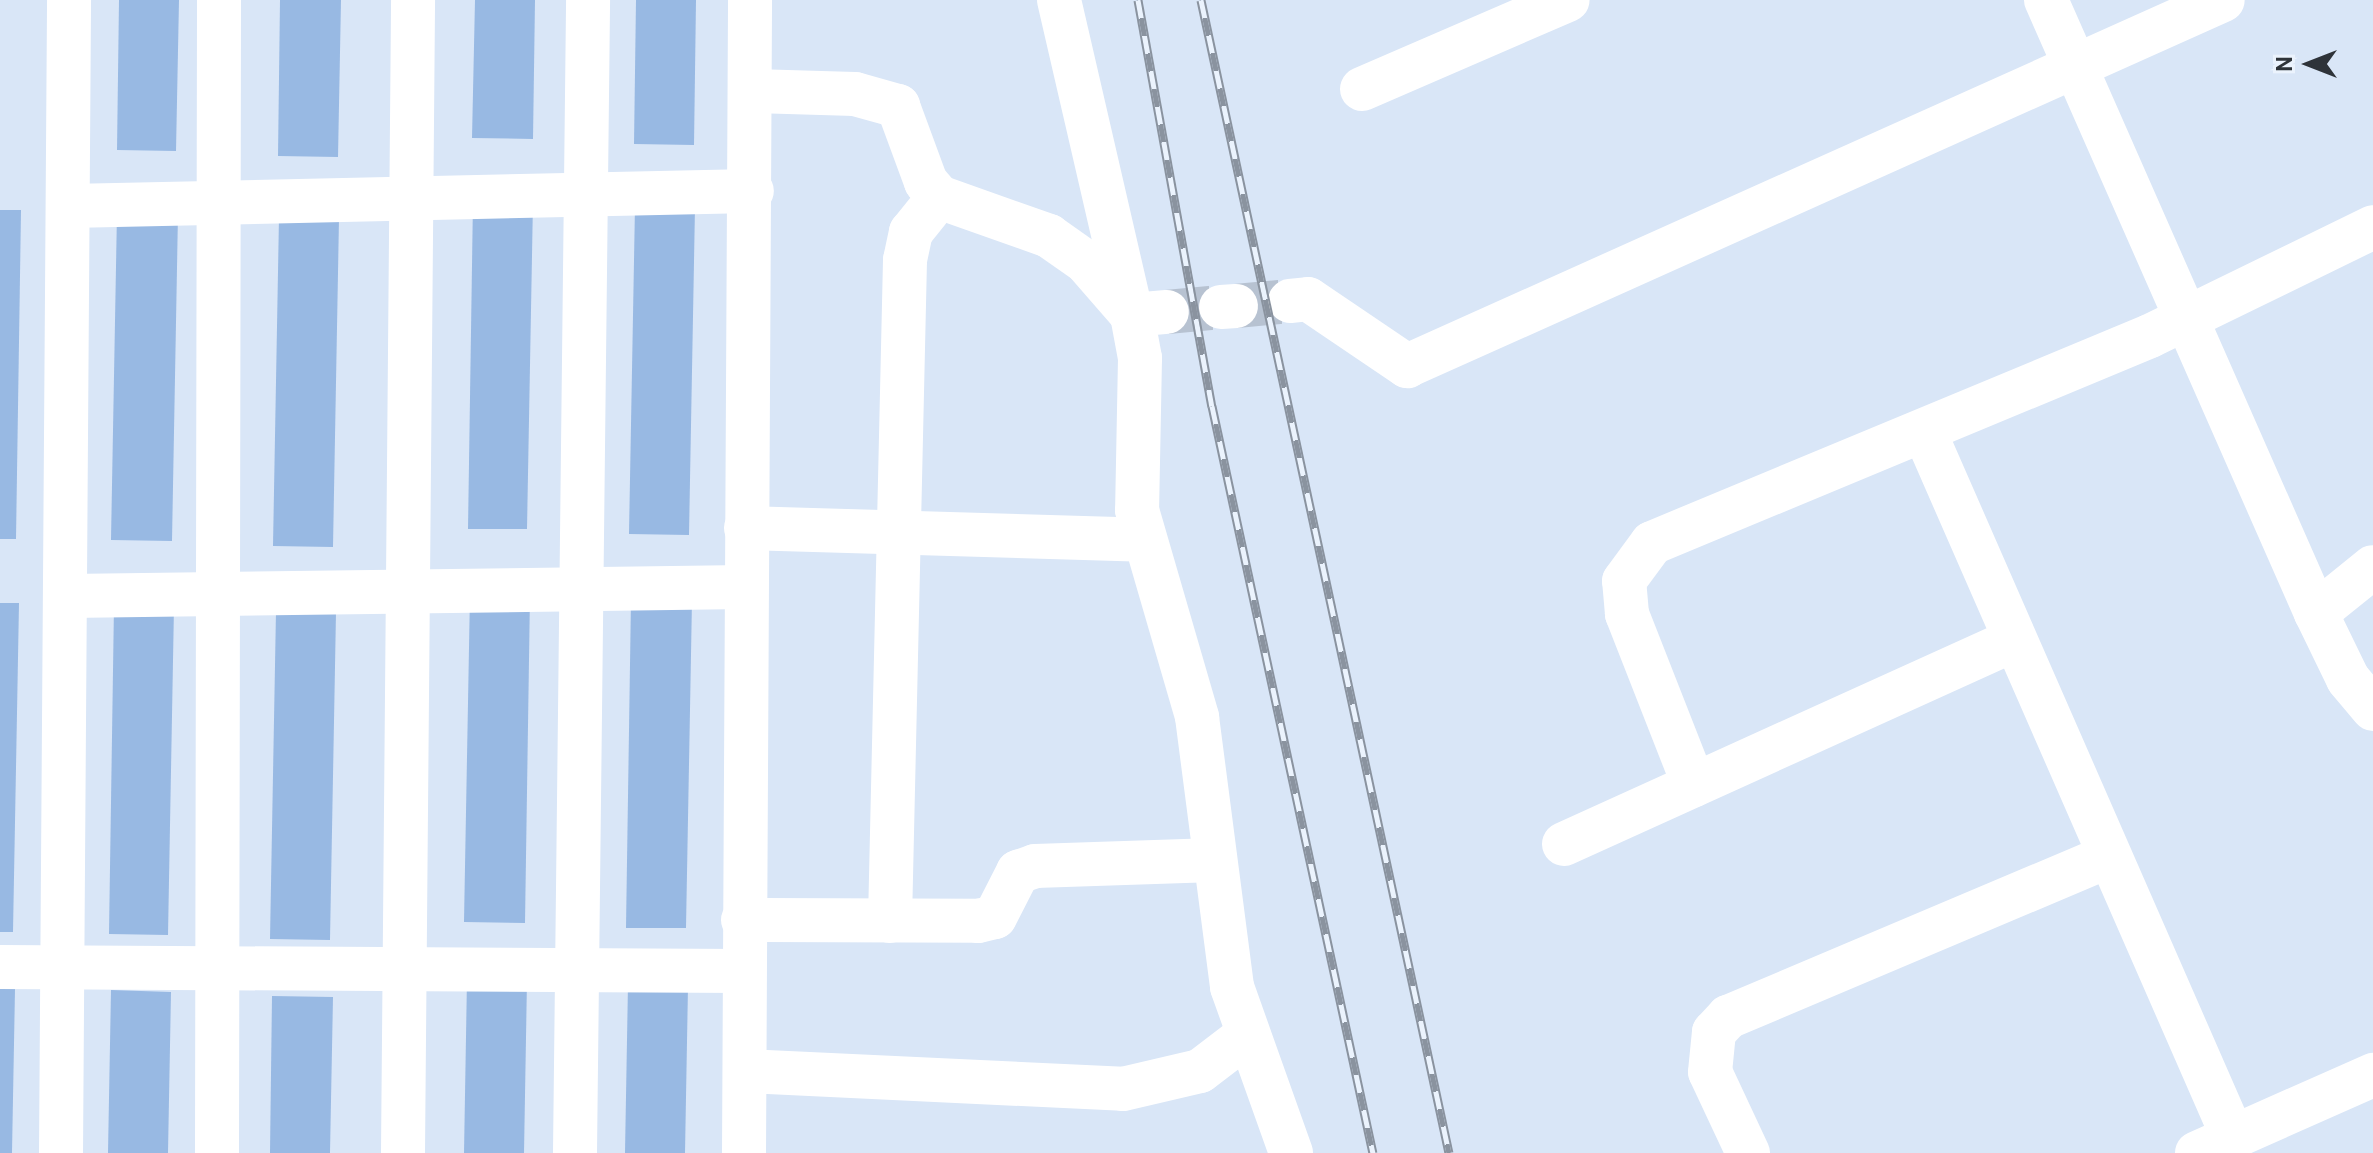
<!DOCTYPE html>
<style>
body{margin:0}
#map{position:relative;width:2373px;height:1153px;overflow:hidden;background:#d9e6f7;font-family:Roboto,sans-serif}
div>[style]{position:absolute}
.building>*{inset:0;background:#98b9e3}
.minor-tunnel>*{height:44px;margin-top:-22px;transform-origin:0;background:repeating-linear-gradient(90deg,#b7c2d1 0 44px,transparent 0 66px)}
.minor>*{height:44px;margin:-22px;padding:0 22px;transform-origin:22px;border-radius:22px;background:#fff}
.rail>*{height:9px;margin-top:-4.5px;transform-origin:0;background:repeating-linear-gradient(90deg,#ebf3fd 0 18px,#8a939f 0 36px);box-sizing:border-box;border-block:2px solid #8a939f}
span{translate:-50% -50%;white-space:nowrap;text-align:center;line-height:1.15;-webkit-text-stroke:8px #ebf3fd;paint-order:stroke}
.north{position:absolute;left:2269px;top:24px;width:80px;height:80px;-webkit-text-stroke:6px #ebf3fd;paint-order:stroke;rotate:270deg;font-size:22px;font-weight:700;line-height:32px;text-align:center;color:#2e3339}
.north::after{content:'';display:block;margin:auto;width:28px;height:36px;background:#2e3339;clip-path:polygon(50% 0,100% 100%,50% 72%,0 100%)}
</style>
<div id="map">
<div class="building">
<div style="clip-path:polygon(119px 0,179px 0,176px 151px,117px 150px)"></div>
<div style="clip-path:polygon(280px 0,341px 0,338px 157px,278px 156px)"></div>
<div style="clip-path:polygon(475px 0,535px 0,533px 139px,472px 138px)"></div>
<div style="clip-path:polygon(636px 0,696px 0,694px 145px,634px 144px)"></div>
<div style="clip-path:polygon(473px 200px,533px 201px,527px 529px,468px 529px)"></div>
<div style="clip-path:polygon(635px 206px,695px 207px,689px 535px,629px 534px)"></div>
<div style="clip-path:polygon(0 210px,21px 210px,16px 539px,0 539px)"></div>
<div style="clip-path:polygon(117px 212px,178px 213px,172px 541px,111px 540px)"></div>
<div style="clip-path:polygon(279px 217px,339px 218px,333px 547px,273px 546px)"></div>
<div style="clip-path:polygon(470px 593px,530px 594px,525px 923px,464px 922px)"></div>
<div style="clip-path:polygon(631px 599px,692px 600px,686px 928px,626px 928px)"></div>
<div style="clip-path:polygon(0 603px,19px 603px,13px 932px,0 932px)"></div>
<div style="clip-path:polygon(114px 605px,174px 606px,168px 935px,109px 934px)"></div>
<div style="clip-path:polygon(276px 611px,336px 612px,330px 940px,270px 939px)"></div>
<div style="clip-path:polygon(467px 979px,527px 980px,524px 1153px,464px 1153px)"></div>
<div style="clip-path:polygon(628px 984px,688px 986px,685px 1153px,625px 1153px)"></div>
<div style="clip-path:polygon(0 989px,15px 989px,12px 1153px,0 1153px)"></div>
<div style="clip-path:polygon(111px 990px,171px 992px,168px 1153px,108px 1153px)"></div>
<div style="clip-path:polygon(272px 996px,333px 997px,330px 1153px,270px 1153px)"></div>
</div>
<div class="minor-tunnel">
<div style="left:1236px;top:306px;width:54px;rotate:-5.3deg"></div>
<div style="left:1167px;top:312px;width:54px;rotate:-5.3deg"></div>
</div>
<div class="minor">
<div style="left:1059px;top:0;width:323px;rotate:77deg"></div>
<div style="left:1132px;top:315px;width:35px;rotate:-5deg"></div>
<div style="left:2046px;top:0;width:670px;rotate:66.23deg"></div>
<div style="left:2316px;top:613px;width:73px;rotate:64.1deg"></div>
<div style="left:2348px;top:679px;width:39px;rotate:50deg"></div>
<div style="left:1362px;top:89px;width:224px;rotate:-23.4deg"></div>
<div style="left:752px;top:91px;width:103px;rotate:1.7deg"></div>
<div style="left:855px;top:94px;width:45px;rotate:15.6deg"></div>
<div style="left:898px;top:106px;width:81px;rotate:69.8deg"></div>
<div style="left:926px;top:182px;width:20px;rotate:49deg"></div>
<div style="left:939px;top:197px;width:117px;rotate:19.5deg"></div>
<div style="left:1049px;top:236px;width:45px;rotate:35.1deg"></div>
<div style="left:1086px;top:262px;width:70px;rotate:49deg"></div>
<div style="left:1132px;top:315px;width:44px;rotate:79.5deg"></div>
<div style="left:1140px;top:358px;width:152px;rotate:91.1deg"></div>
<div style="left:1137px;top:510px;width:216px;rotate:73.8deg"></div>
<div style="left:1197px;top:717px;width:272px;rotate:82.6deg"></div>
<div style="left:1232px;top:987px;width:176px;rotate:70.4deg"></div>
<div style="left:69px;top:206px;width:683px;rotate:-1.26deg"></div>
<div style="left:1290px;top:301px;width:18px;rotate:-6deg"></div>
<div style="left:1308px;top:299px;width:120px;rotate:34.1deg"></div>
<div style="left:1407px;top:366px;width:894px;rotate:-24.16deg"></div>
<div style="left:1221px;top:307px;width:15px;rotate:-4deg"></div>
<div style="left:1925px;top:433px;width:768px;rotate:66.37deg"></div>
<div style="left:746px;top:528px;width:397px;rotate:1.7deg"></div>
<div style="left:68px;top:596px;width:677px;rotate:-0.76deg"></div>
<div style="left:2316px;top:613px;width:73px;rotate:-38.9deg"></div>
<div style="left:1694px;top:785px;width:184px;rotate:-111.4deg"></div>
<div style="left:1627px;top:614px;width:33px;rotate:-95deg"></div>
<div style="left:1624px;top:581px;width:47px;rotate:-53.6deg"></div>
<div style="left:1652px;top:543px;width:539px;rotate:-22.57deg"></div>
<div style="left:2150px;top:336px;width:248px;rotate:-26deg"></div>
<div style="left:1564px;top:844px;width:494px;rotate:-24.4deg"></div>
<div style="left:743px;top:920px;width:235px;rotate:0.2deg"></div>
<div style="left:978px;top:921px;width:17px;rotate:-13deg"></div>
<div style="left:995px;top:917px;width:51px;rotate:-62.9deg"></div>
<div style="left:1018px;top:872px;width:18px;rotate:-19deg"></div>
<div style="left:1035px;top:866px;width:180px;rotate:-1.9deg"></div>
<div style="left:890px;top:921px;width:661px;rotate:-88.7deg"></div>
<div style="left:905px;top:260px;width:29px;rotate:-78deg"></div>
<div style="left:911px;top:232px;width:45px;rotate:-51.3deg"></div>
<div style="left:0;top:967px;width:743px;rotate:0.31deg"></div>
<div style="left:745px;top:1071px;width:378px;rotate:2.7deg"></div>
<div style="left:1123px;top:1089px;width:79px;rotate:-13.2deg"></div>
<div style="left:1200px;top:1071px;width:58px;rotate:-37.3deg"></div>
<div style="left:61px;top:1153px;width:1153px;rotate:-89.6deg"></div>
<div style="left:217px;top:1153px;width:1153px;rotate:-89.9deg"></div>
<div style="left:403px;top:1153px;width:1153px;rotate:-89.5deg"></div>
<div style="left:575px;top:1153px;width:1153px;rotate:-89.35deg"></div>
<div style="left:744px;top:1153px;width:1153px;rotate:-89.7deg"></div>
<div style="left:1748px;top:1153px;width:89px;rotate:-115.1deg"></div>
<div style="left:1710px;top:1072px;width:40px;rotate:-84.3deg"></div>
<div style="left:1714px;top:1032px;width:21px;rotate:-47deg"></div>
<div style="left:1728px;top:1017px;width:411px;rotate:-22.9deg"></div>
<div style="left:2197px;top:1153px;width:193px;rotate:-23.9deg"></div>
</div>
<div class="rail">
<div style="left:1138px;top:0;width:413px;rotate:79.7deg"></div>
<div style="left:1212px;top:406px;width:764px;rotate:77.84deg"></div>
<div style="left:1201px;top:0;width:1179px;rotate:77.86deg"></div>
</div>
<div class="north">N</div>
</div>
